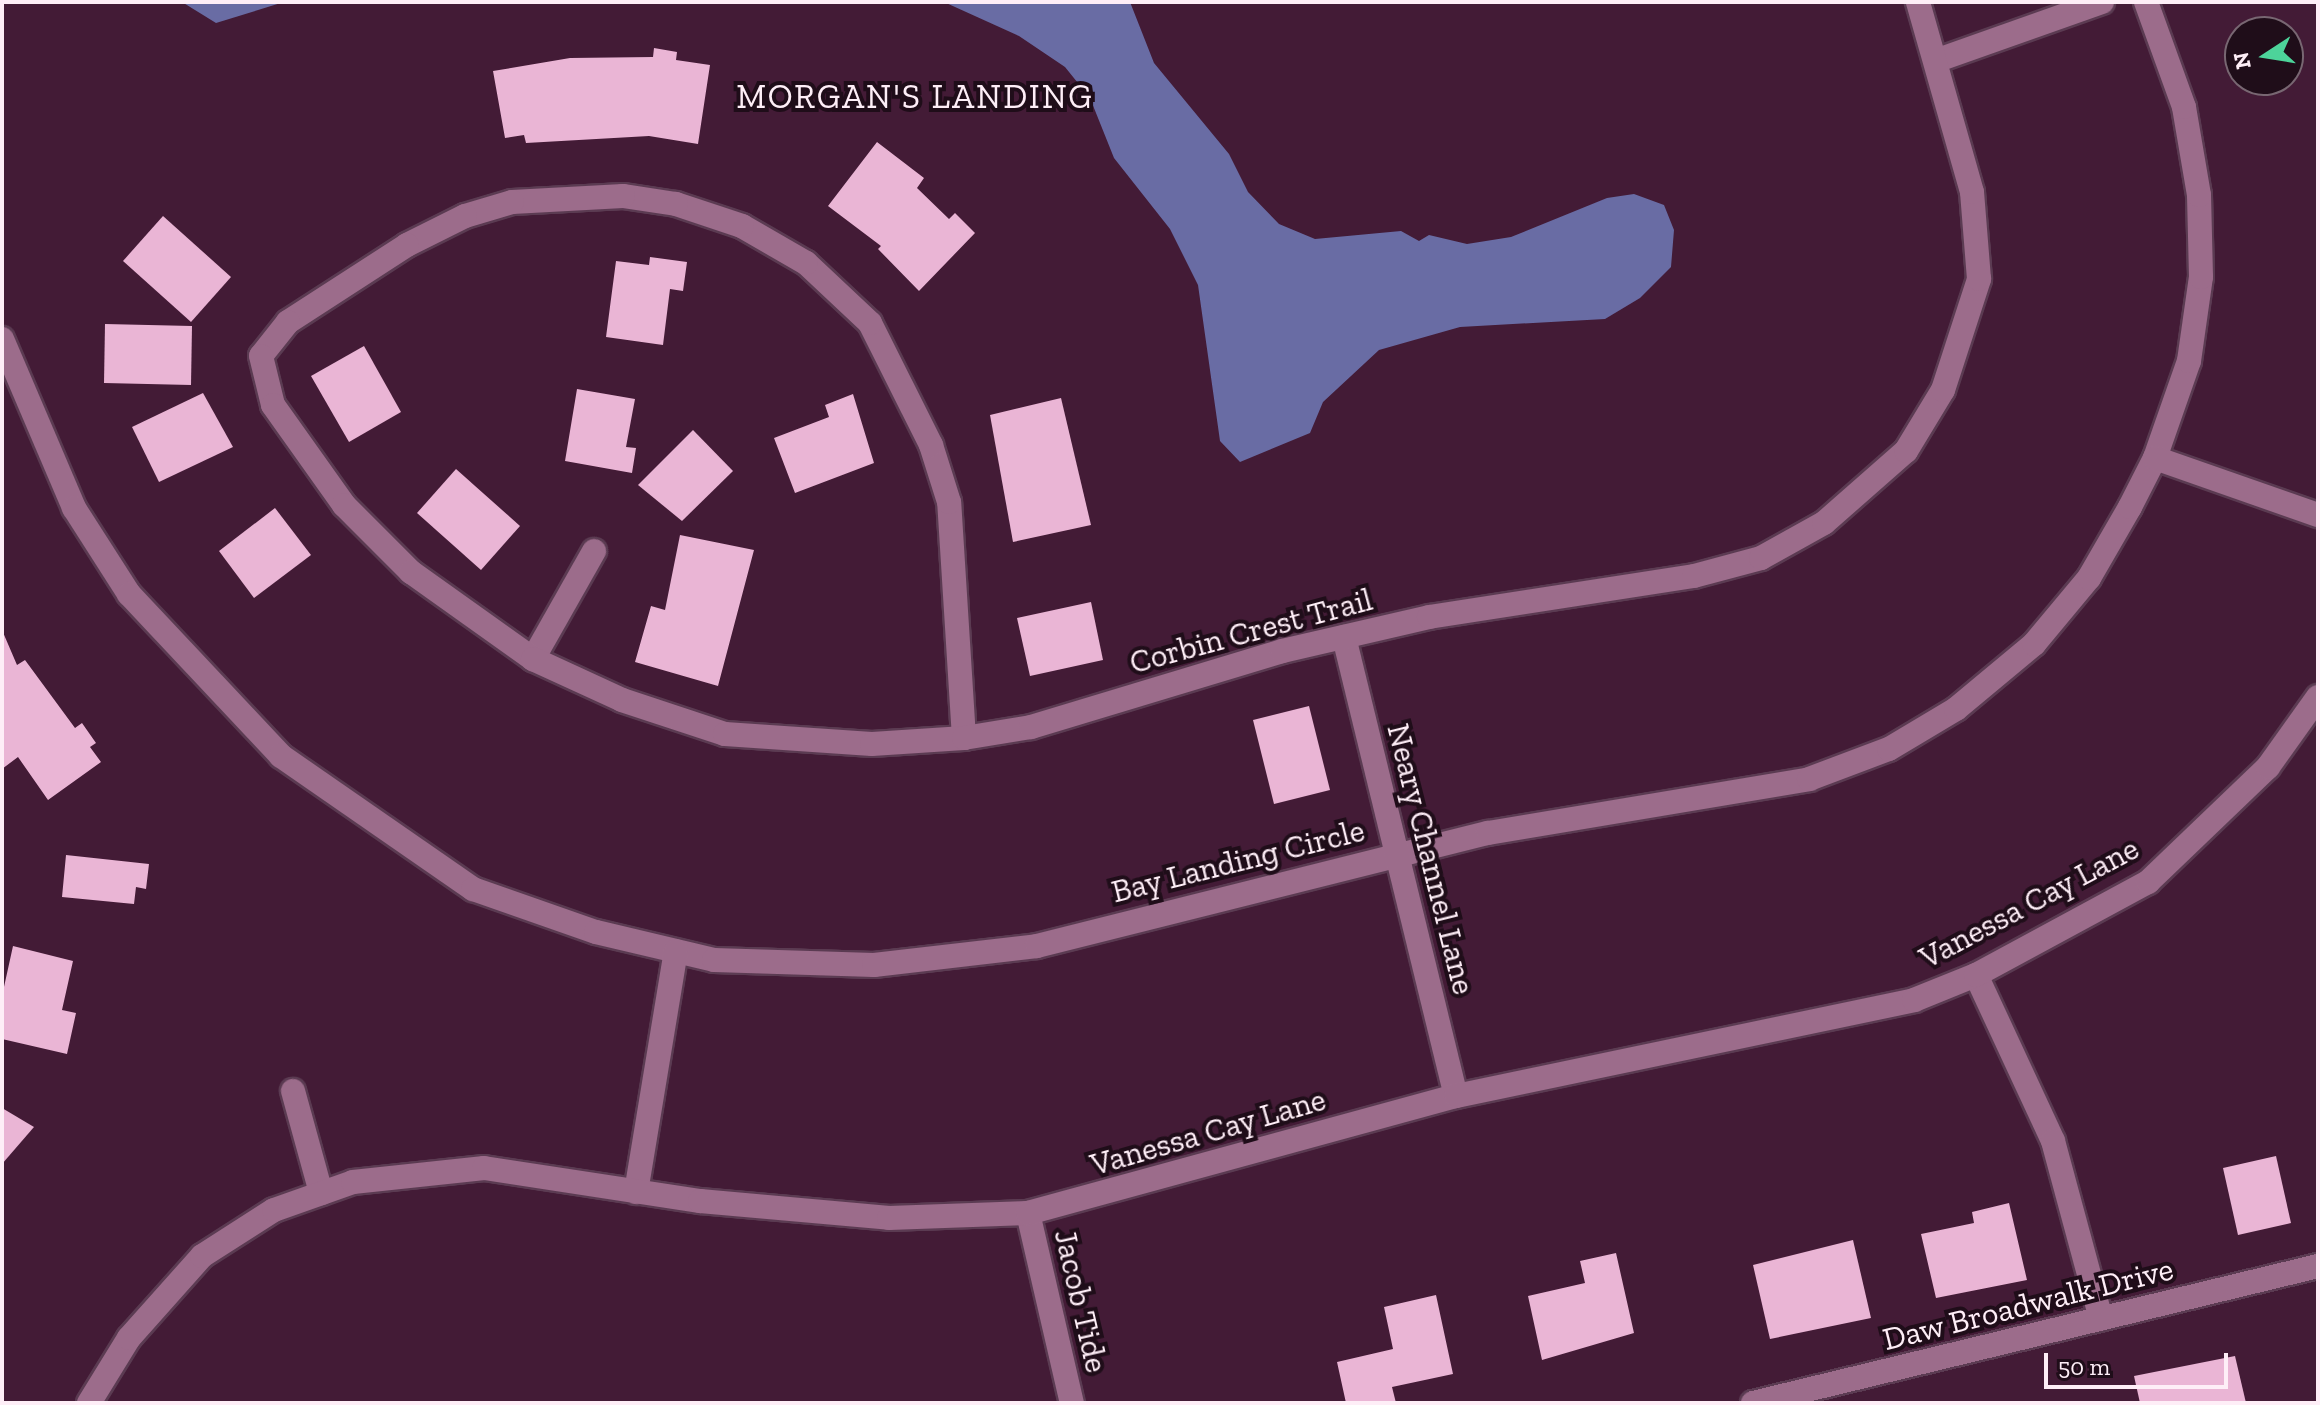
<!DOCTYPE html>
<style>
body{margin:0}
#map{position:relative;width:2320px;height:1405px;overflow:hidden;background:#431b36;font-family:"Zilla Slab",serif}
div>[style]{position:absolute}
.water>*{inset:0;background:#696ca4}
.building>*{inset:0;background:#eab5d5}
.roads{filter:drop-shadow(2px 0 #5b3b52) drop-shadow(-2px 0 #5b3b52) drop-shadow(0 2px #5b3b52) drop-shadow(0 -2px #5b3b52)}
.street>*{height:24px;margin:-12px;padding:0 12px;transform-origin:12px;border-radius:12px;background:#9c6c8b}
span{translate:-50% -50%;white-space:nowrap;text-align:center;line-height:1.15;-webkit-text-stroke:8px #1f0d19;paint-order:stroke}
.street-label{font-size:32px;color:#feeef7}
.neighbourhood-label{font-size:34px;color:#feeef7;letter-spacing:2px}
.frame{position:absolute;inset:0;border:4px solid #feeef7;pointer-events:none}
.north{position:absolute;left:2224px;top:16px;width:80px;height:80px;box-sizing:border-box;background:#1f0d19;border:2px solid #786772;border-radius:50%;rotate:258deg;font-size:22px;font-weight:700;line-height:32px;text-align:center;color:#feeef7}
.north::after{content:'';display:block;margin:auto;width:28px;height:36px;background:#4dd39a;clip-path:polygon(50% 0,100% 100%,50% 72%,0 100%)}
.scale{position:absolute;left:2044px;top:1353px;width:184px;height:36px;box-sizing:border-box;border:4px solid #feeef7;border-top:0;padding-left:10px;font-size:24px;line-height:28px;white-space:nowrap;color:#feeef7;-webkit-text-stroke:6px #1f0d19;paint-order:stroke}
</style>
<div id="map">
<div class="water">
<div style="clip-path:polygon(182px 2px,284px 2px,216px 23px)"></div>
<div style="clip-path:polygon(944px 2px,1130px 2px,1154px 63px,1229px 154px,1248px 192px,1279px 224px,1315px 239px,1401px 231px,1419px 241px,1429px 235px,1467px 244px,1511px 237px,1607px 198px,1634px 194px,1664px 205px,1674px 230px,1671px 267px,1640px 298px,1605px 319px,1460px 327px,1379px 350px,1323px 402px,1310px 433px,1240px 462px,1220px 441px,1198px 285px,1170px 229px,1114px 158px,1090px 98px,1065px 67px,1019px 36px)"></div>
</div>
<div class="building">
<div style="clip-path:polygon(654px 48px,677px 52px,676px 60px,710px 65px,698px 144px,649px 136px,526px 143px,524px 135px,505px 138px,493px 71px,570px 58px,653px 57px)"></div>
<div style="clip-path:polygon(877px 142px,924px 178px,917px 188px,949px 219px,955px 213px,975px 233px,919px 291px,878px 249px,881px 246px,828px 206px)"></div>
<div style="clip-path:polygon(163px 216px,231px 277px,191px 322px,123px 261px)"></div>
<div style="clip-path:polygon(650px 257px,687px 262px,683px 291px,670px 289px,663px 345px,606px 337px,616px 261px,649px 265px)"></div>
<div style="clip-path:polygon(105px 324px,192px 326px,191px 385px,104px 383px)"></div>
<div style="clip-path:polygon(364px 346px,401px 412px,349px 442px,311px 376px)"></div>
<div style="clip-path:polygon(577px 389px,635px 399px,626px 447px,636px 448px,632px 473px,565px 461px)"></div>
<div style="clip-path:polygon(203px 393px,233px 447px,159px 482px,132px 427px)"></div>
<div style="clip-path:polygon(853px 394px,874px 463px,795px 493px,774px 438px,829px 417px,825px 405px)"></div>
<div style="clip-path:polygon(1061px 398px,1091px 525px,1013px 542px,990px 415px)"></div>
<div style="clip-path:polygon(693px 430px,733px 471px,682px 521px,638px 485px)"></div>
<div style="clip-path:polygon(456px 469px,520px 526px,481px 570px,417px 513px)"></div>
<div style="clip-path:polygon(275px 508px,311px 555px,254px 598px,219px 551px)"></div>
<div style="clip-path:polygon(680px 535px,754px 550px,718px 686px,635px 662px,651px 606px,665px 610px)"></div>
<div style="clip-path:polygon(1091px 602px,1103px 660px,1030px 676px,1017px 618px)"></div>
<div style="clip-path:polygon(2px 630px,17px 665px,25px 660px,75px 728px,82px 723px,96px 743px,90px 747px,101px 762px,48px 800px,18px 757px,2px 769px)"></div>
<div style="clip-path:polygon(1309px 706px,1330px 790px,1274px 804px,1253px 720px)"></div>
<div style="clip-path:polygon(66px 855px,149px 864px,146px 889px,136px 887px,134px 904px,62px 897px)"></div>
<div style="clip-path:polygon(13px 946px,73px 961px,62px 1010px,76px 1013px,67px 1054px,2px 1039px,2px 996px)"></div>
<div style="clip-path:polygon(2px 1108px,34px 1127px,2px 1164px)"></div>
<div style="clip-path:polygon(2276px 1156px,2291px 1223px,2238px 1235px,2223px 1168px)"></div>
<div style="clip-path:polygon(2009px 1203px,2027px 1280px,1936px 1298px,1921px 1234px,1974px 1223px,1972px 1212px)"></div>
<div style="clip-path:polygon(1853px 1240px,1871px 1318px,1770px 1339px,1753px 1265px)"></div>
<div style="clip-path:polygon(1616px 1253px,1634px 1333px,1542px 1360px,1528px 1296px,1585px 1283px,1580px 1261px)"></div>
<div style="clip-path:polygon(1436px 1295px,1453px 1374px,1392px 1387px,1396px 1403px,1346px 1403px,1337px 1362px,1393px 1349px,1384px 1307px)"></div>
<div style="clip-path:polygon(2235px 1356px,2246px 1403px,2140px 1403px,2134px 1376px)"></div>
</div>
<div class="roads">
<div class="street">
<div style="left:1938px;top:60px;width:174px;rotate:-19.5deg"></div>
<div style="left:2px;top:339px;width:184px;rotate:66.9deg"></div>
<div style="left:74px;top:508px;width:102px;rotate:57.4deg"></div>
<div style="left:129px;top:594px;width:222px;rotate:46.8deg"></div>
<div style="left:281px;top:756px;width:234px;rotate:34.7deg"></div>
<div style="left:473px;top:889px;width:130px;rotate:19.3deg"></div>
<div style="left:596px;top:932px;width:121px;rotate:13.3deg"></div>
<div style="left:714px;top:960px;width:160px;rotate:1.8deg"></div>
<div style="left:874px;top:965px;width:164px;rotate:-6.6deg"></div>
<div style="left:1037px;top:946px;width:465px;rotate:-14.1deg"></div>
<div style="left:1488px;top:833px;width:326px;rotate:-9.5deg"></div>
<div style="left:1809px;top:779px;width:85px;rotate:-20.6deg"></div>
<div style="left:1889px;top:749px;width:78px;rotate:-30.8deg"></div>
<div style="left:1956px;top:709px;width:102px;rotate:-39.8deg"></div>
<div style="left:2034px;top:644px;width:86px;rotate:-50.2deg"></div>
<div style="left:2089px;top:578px;width:82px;rotate:-60deg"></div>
<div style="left:2130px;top:507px;width:55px;rotate:-63deg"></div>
<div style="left:2155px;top:458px;width:103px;rotate:-70.7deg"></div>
<div style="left:2189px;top:361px;width:85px;rotate:-81.9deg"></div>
<div style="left:2201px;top:277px;width:82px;rotate:-91.4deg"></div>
<div style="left:2199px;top:195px;width:89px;rotate:-99.7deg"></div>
<div style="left:2184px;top:107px;width:112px;rotate:-109.9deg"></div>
<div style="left:2155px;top:458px;width:173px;rotate:19.3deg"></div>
<div style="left:1344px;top:637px;width:472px;rotate:76.3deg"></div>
<div style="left:533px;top:659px;width:124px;rotate:-60.5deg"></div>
<div style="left:964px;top:738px;width:236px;rotate:-93.6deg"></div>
<div style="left:949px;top:502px;width:60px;rotate:-107.5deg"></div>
<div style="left:931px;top:445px;width:136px;rotate:-116.6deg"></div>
<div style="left:870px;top:323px;width:88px;rotate:-136.8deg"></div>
<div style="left:806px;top:263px;width:74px;rotate:-150deg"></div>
<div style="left:742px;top:226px;width:70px;rotate:-161.6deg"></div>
<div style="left:676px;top:204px;width:54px;rotate:-171.4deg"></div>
<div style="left:623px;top:196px;width:111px;rotate:176.9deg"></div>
<div style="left:512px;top:202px;width:49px;rotate:163.4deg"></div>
<div style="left:465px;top:216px;width:65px;rotate:153.4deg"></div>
<div style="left:407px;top:245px;width:142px;rotate:147.1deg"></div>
<div style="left:288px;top:322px;width:43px;rotate:128.5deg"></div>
<div style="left:261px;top:356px;width:50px;rotate:76.2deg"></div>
<div style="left:273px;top:405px;width:123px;rotate:54.6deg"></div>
<div style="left:344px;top:505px;width:95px;rotate:45deg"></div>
<div style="left:411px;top:572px;width:150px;rotate:35.5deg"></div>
<div style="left:533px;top:659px;width:98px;rotate:24.7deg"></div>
<div style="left:622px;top:700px;width:108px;rotate:18.3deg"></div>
<div style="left:725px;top:734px;width:147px;rotate:3.9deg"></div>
<div style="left:872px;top:744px;width:92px;rotate:-3.7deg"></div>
<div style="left:964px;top:738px;width:68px;rotate:-9.3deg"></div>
<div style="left:1031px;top:727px;width:262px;rotate:-16.8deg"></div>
<div style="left:1282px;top:651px;width:151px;rotate:-13deg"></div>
<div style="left:1429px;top:617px;width:268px;rotate:-8.8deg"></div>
<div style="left:1694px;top:576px;width:69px;rotate:-15deg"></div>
<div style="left:1761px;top:558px;width:72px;rotate:-29.1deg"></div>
<div style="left:1824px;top:523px;width:109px;rotate:-41.3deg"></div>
<div style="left:1906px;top:451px;width:71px;rotate:-58.8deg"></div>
<div style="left:1943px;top:390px;width:117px;rotate:-72deg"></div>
<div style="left:1979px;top:279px;width:87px;rotate:-94.6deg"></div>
<div style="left:1972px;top:192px;width:198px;rotate:-105.9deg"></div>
<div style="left:1976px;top:975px;width:183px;rotate:65.1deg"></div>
<div style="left:2053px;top:1141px;width:184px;rotate:74.9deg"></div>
<div style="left:293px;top:1091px;width:106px;rotate:74.6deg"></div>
<div style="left:636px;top:1192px;width:244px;rotate:-80.6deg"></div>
<div style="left:1028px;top:1213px;width:195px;rotate:77deg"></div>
<div style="left:89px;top:1403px;width:76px;rotate:-58.4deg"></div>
<div style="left:129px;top:1338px;width:110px;rotate:-48.3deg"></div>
<div style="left:202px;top:1256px;width:85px;rotate:-32.6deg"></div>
<div style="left:274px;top:1210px;width:84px;rotate:-19.5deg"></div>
<div style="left:353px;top:1182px;width:132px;rotate:-6.1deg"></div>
<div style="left:484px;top:1168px;width:219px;rotate:8.7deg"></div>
<div style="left:700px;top:1201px;width:190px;rotate:5.1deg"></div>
<div style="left:889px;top:1218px;width:139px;rotate:-2.1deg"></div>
<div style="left:1028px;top:1213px;width:444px;rotate:-15.3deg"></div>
<div style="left:1456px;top:1096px;width:468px;rotate:-11.8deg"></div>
<div style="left:1914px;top:1000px;width:67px;rotate:-22deg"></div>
<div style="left:1976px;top:975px;width:196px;rotate:-28.4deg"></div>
<div style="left:2148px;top:882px;width:166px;rotate:-43.8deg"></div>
<div style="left:2268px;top:767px;width:86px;rotate:-54.5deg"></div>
<div style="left:1753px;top:1403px;width:581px;rotate:-13.63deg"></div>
</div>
</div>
<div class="street-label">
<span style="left:1251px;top:631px;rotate:-15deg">Corbin Crest Trail</span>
<span style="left:1431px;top:859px;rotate:76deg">Neary Channel Lane</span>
<span style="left:1238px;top:861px;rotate:-14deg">Bay Landing Circle</span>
<span style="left:2029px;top:903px;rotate:-28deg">Vanessa Cay Lane</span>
<span style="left:1208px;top:1132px;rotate:-16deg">Vanessa Cay Lane</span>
<span style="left:1081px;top:1301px;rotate:77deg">Jacob Tide</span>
<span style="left:2028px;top:1304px;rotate:-14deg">Daw Broadwalk Drive</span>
</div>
<div class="neighbourhood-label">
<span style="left:915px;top:97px">MORGAN'S LANDING</span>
</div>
<div class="frame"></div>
<div class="north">N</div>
<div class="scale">50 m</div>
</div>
